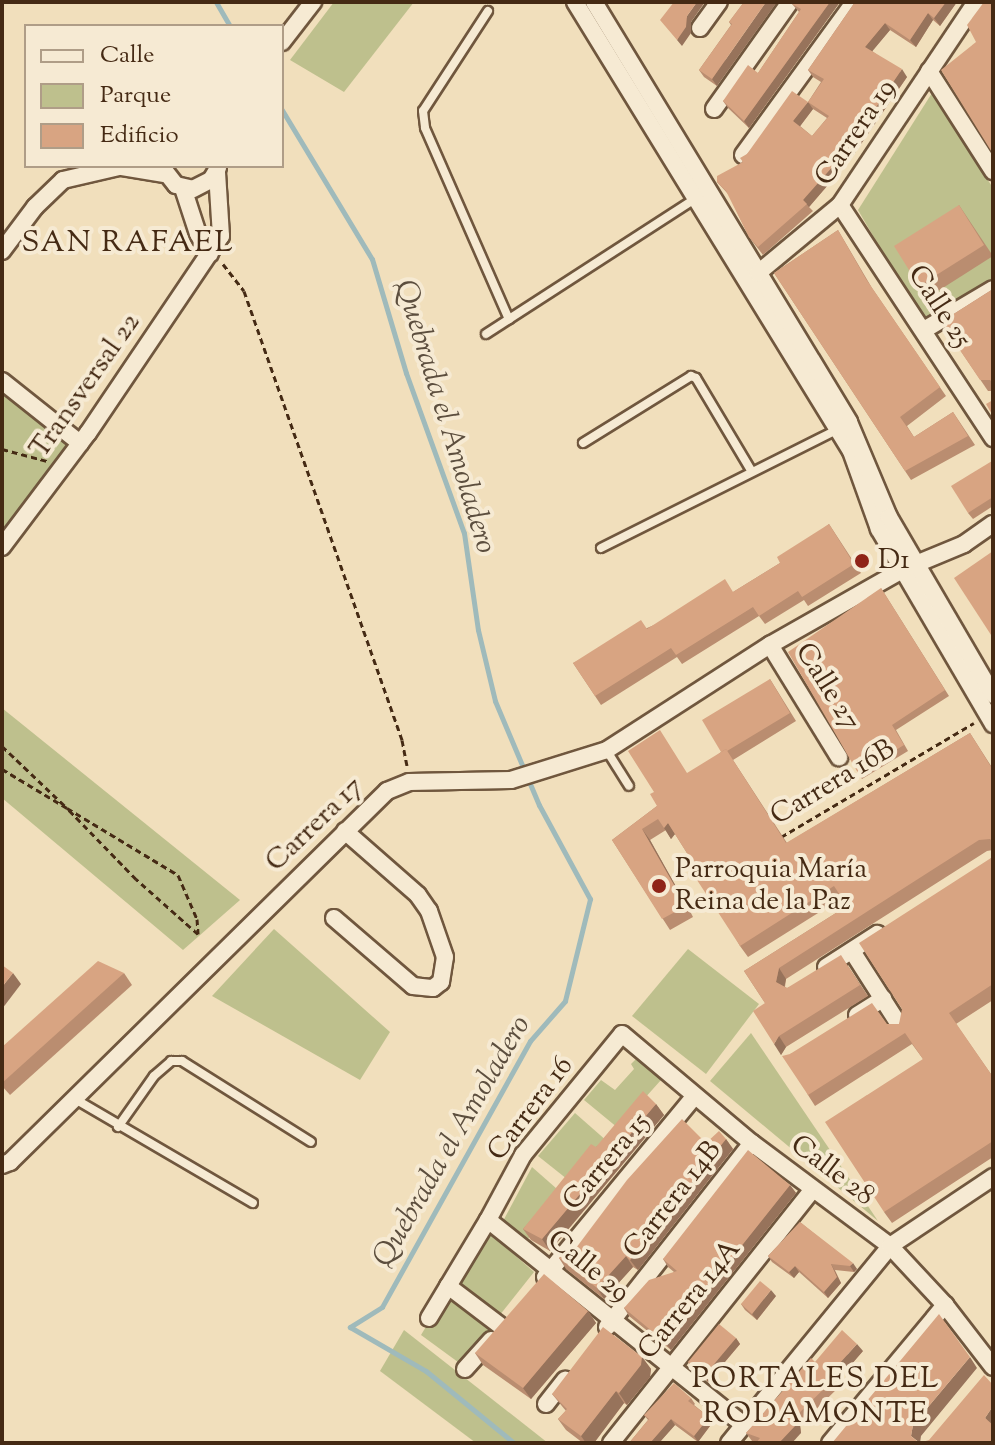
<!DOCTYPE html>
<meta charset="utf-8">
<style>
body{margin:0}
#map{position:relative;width:995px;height:1445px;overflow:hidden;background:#f1dfbc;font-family:"Sorts Mill Goudy",serif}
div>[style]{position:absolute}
.green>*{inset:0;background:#bec08d}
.stream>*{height:5px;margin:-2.5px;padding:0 2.5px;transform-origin:2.5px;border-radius:2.5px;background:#9fbabb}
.path>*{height:3px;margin-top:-1.5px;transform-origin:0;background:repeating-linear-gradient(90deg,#452a14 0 6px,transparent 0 10px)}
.roads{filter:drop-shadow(2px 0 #70573e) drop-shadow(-2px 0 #70573e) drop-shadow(0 2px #70573e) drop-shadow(0 -2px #70573e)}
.lane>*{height:8px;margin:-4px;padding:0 4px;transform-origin:4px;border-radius:4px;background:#f6ead3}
.street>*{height:16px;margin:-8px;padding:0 8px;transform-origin:8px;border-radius:8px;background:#f6ead3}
.wall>*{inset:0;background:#ba8d70}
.shaded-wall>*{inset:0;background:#97735b}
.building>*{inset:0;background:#d8a482}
.dots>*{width:22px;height:22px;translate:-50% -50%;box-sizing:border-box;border:4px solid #f6ead3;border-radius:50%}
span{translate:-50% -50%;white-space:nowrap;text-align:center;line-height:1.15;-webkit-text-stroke:8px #f6ead3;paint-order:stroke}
.street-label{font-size:28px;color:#452a14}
.poi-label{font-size:28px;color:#452a14}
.left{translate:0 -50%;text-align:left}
.neighbourhood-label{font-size:30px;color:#452a14;letter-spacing:2px}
.water-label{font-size:30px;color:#5c4e3e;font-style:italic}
.frame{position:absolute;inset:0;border:4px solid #452a14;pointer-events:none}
.legend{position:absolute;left:24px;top:24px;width:260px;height:144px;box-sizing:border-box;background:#f6ead3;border:2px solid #af9d87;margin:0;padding:10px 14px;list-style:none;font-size:24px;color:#452a14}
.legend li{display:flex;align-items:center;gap:16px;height:40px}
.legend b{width:40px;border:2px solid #af9d87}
</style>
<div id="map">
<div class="green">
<div style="clip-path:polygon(334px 2px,414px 2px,344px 92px,290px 60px)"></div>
<div style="clip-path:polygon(932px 93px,993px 188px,993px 279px,922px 320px,858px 210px)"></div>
<div style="clip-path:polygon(2px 392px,67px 444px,2px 531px)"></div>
<div style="clip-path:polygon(2px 708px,240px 900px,183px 950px,2px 798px)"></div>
<div style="clip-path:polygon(274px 929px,390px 1032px,360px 1080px,212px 996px)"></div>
<div style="clip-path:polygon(688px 949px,759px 1004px,706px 1074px,632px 1016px)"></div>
<div style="clip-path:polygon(751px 1033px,878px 1221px,710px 1081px)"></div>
<div style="clip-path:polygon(637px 1058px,661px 1080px,618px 1128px,584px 1100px,601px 1080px,615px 1090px,634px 1069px,631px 1064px)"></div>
<div style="clip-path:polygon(575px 1113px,608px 1142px,572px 1183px,538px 1156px)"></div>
<div style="clip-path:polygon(532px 1167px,565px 1196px,526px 1241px,502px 1223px)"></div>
<div style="clip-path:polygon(486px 1230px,534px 1272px,499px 1316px,453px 1283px)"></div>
<div style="clip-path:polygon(448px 1290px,495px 1325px,462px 1365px,421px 1335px)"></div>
<div style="clip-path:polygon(404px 1330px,548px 1443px,476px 1443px,380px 1371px)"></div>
</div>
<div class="stream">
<div style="left:216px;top:2px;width:28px;rotate:60deg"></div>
<div style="left:282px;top:110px;width:174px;rotate:58.9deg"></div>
<div style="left:372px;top:259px;width:119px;rotate:73.4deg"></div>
<div style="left:406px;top:373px;width:170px;rotate:70.1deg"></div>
<div style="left:464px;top:533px;width:98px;rotate:81.8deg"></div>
<div style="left:478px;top:630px;width:73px;rotate:76.5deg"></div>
<div style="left:495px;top:701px;width:113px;rotate:67.1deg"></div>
<div style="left:539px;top:805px;width:107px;rotate:61.5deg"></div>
<div style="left:590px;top:899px;width:105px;rotate:103.8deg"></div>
<div style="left:565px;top:1001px;width:53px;rotate:131.2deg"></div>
<div style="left:530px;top:1041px;width:304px;rotate:119.1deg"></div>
<div style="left:382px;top:1307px;width:38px;rotate:148deg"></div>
<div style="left:350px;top:1327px;width:88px;rotate:30.1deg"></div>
<div style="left:426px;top:1371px;width:114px;rotate:39.3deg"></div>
</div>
<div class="path">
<div style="left:223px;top:264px;width:34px;rotate:52deg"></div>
<div style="left:244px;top:291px;width:476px;rotate:70.6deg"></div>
<div style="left:402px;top:740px;width:26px;rotate:79deg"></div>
<div style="left:2px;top:449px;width:47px;rotate:14.9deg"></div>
<div style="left:2px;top:746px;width:90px;rotate:43.6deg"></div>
<div style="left:67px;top:808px;width:130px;rotate:31.1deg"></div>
<div style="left:178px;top:875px;width:48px;rotate:66.6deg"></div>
<div style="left:197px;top:919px;width:15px;rotate:86deg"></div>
<div style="left:198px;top:934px;width:83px;rotate:-138.4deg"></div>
<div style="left:136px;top:879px;width:99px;rotate:-134.2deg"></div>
<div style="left:67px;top:808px;width:76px;rotate:-149deg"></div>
<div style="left:781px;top:837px;width:224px;rotate:-30.6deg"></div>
</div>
<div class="roads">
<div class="lane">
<div style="left:488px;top:11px;width:119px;rotate:123deg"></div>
<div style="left:423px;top:111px;width:17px;rotate:83deg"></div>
<div style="left:425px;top:128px;width:209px;rotate:66.3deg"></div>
<div style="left:486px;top:334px;width:249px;rotate:-32.9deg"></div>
<div style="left:583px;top:443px;width:127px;rotate:-31.8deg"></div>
<div style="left:691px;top:376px;width:5px;rotate:22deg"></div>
<div style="left:696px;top:378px;width:109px;rotate:59.2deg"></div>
<div style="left:601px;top:548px;width:264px;rotate:-26.6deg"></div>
<div style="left:607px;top:751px;width:41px;rotate:57.8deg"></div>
<div style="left:75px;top:1099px;width:206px;rotate:30.3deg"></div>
<div style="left:118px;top:1127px;width:62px;rotate:-54.8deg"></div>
<div style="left:154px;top:1076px;width:23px;rotate:-41deg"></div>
<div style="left:171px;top:1061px;width:11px"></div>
<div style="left:182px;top:1061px;width:152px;rotate:32.1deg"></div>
</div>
<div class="street">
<div style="left:575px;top:2px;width:527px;rotate:58.42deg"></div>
<div style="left:851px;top:451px;width:83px;rotate:70.3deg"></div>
<div style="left:879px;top:529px;width:226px;rotate:59.7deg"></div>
<div style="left:594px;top:2px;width:491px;rotate:58.7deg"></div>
<div style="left:849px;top:422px;width:103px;rotate:67.2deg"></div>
<div style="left:889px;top:517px;width:206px;rotate:59.7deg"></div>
<div style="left:700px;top:28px;width:32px;rotate:-54deg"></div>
<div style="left:282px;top:42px;width:51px;rotate:-52.2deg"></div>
<div style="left:929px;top:71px;width:119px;rotate:57.4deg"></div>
<div style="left:714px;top:109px;width:131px;rotate:-54.6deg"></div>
<div style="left:743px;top:155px;width:189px;rotate:-54deg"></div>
<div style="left:161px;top:166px;width:24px;rotate:52deg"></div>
<div style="left:176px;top:185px;width:17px;rotate:13deg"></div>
<div style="left:193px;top:189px;width:20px;rotate:-27deg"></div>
<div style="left:211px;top:180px;width:14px;rotate:-60deg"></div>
<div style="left:122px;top:167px;width:43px;rotate:9.5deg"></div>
<div style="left:183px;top:188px;width:48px;rotate:71.9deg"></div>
<div style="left:198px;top:234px;width:23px;rotate:59deg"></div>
<div style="left:840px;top:205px;width:279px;rotate:56.7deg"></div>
<div style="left:2px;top:251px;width:55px;rotate:-53.1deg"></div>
<div style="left:35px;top:207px;width:39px;rotate:-44deg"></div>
<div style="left:63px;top:180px;width:62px;rotate:-13.1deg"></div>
<div style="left:758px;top:273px;width:107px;rotate:-39.7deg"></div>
<div style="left:840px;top:205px;width:244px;rotate:-56.2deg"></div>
<div style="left:924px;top:330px;width:80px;rotate:-30.7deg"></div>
<div style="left:2px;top:381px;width:100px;rotate:38.5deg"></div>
<div style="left:2px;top:547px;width:143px;rotate:-53deg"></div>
<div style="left:88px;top:433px;width:238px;rotate:-56deg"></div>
<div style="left:221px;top:236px;width:64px;rotate:-93.6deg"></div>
<div style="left:770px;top:645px;width:132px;rotate:58.4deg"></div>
<div style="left:334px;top:918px;width:104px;rotate:40.7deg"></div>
<div style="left:413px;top:986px;width:20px;rotate:6deg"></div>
<div style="left:433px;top:988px;width:10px;rotate:-37deg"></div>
<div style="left:441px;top:982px;width:25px;rotate:-81deg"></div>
<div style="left:445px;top:957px;width:49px;rotate:-109.2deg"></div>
<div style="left:429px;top:911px;width:19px;rotate:-125deg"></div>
<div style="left:418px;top:895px;width:97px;rotate:-138.8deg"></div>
<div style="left:852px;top:951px;width:89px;rotate:57.4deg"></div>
<div style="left:826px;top:967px;width:61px;rotate:-32.9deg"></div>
<div style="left:857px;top:1015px;width:31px;rotate:-32deg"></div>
<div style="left:2px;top:1165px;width:9px;rotate:-21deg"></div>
<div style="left:10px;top:1162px;width:529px;rotate:-44.54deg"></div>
<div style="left:387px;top:791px;width:24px;rotate:-22deg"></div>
<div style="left:409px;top:782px;width:102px;rotate:-1.1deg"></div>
<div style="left:511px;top:780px;width:101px;rotate:-17.4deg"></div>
<div style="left:607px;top:750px;width:194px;rotate:-32.8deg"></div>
<div style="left:770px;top:645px;width:154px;rotate:-29.6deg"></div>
<div style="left:904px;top:569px;width:65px;rotate:-22.6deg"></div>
<div style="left:964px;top:544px;width:35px;rotate:-35deg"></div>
<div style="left:488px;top:1220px;width:74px;rotate:-61.7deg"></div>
<div style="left:523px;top:1155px;width:156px;rotate:-50.7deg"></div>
<div style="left:622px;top:1034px;width:170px;rotate:40deg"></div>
<div style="left:752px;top:1143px;width:172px;rotate:36.7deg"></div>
<div style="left:890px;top:1246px;width:81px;rotate:47deg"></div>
<div style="left:945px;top:1305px;width:78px;rotate:52.3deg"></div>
<div style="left:545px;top:1277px;width:234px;rotate:-50.4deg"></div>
<div style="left:448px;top:1286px;width:68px;rotate:37.2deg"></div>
<div style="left:429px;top:1318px;width:114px;rotate:-59deg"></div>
<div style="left:488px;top:1220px;width:329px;rotate:38.7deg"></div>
<div style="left:607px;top:1327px;width:234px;rotate:-51.8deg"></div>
<div style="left:465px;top:1369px;width:39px;rotate:-48deg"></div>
<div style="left:546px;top:1404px;width:31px;rotate:-52deg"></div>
<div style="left:611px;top:1443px;width:323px;rotate:-51.5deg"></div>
<div style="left:729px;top:1443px;width:254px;rotate:-50.7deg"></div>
<div style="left:890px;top:1246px;width:124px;rotate:-33.8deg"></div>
<div style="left:830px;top:1443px;width:180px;rotate:-50.2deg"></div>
</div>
</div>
<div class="wall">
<div style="clip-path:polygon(744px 2px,717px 86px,704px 77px,699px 70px,731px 25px,729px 22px)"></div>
<div style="clip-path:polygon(793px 2px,840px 2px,749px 128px,728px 108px,723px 101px,758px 73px,799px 12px,792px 4px)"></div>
<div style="clip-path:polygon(evenodd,855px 2px,957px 2px,940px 26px,933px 20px,916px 47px,890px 30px,872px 51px,907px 77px,850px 160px,846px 157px,840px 171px,809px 207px,813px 211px,763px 255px,749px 237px,729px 195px,717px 182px,742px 162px,747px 154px,808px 102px,821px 82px,813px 77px,808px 70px,855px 2px,813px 109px,827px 118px,812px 136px,800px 126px,813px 109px)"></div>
<div style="clip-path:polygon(959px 205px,993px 256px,927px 298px,919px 286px)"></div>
<div style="clip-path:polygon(838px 230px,872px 288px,946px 396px,907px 426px,914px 437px,953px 412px,975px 445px,911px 480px,774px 273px)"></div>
<div style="clip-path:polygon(993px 289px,993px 391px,988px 391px,941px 322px)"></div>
<div style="clip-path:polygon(993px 461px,993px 506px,973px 519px,968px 513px)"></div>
<div style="clip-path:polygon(829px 524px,861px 573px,808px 606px,804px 600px,765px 624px,759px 616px,682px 664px,677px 657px,601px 705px,573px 663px,647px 628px,733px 592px,780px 563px)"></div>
<div style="clip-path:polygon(881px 588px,949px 696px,896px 730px,908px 751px,862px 779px,858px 773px)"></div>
<div style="clip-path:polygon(770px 679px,796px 721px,733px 760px,787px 843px,970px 733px,993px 769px,993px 850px,987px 851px,786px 979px,785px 987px,787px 988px,848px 966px,868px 996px,786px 1047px,781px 1055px,765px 1003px,744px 971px,847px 906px,842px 898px,748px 957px,740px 946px,702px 877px,675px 834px,671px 839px,666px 830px,650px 840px,693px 917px,670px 930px,612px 840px,657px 806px,721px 752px)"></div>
<div style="clip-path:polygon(993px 852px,993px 1000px,956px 1024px,993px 1077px,993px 1157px,892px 1223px,884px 1212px,923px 1059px,912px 1044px,815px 1106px,808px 1095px,790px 1054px,887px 1024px,899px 1024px,991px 858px)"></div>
<div style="clip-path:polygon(124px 973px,132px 985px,10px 1095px,2px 1086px,2px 1047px)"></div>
<div style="clip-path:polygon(656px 1104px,664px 1115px,550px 1251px,531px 1240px,523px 1229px,596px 1147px)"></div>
<div style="clip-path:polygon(726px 1139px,733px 1149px,638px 1270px,633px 1267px,604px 1299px,566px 1269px,559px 1258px,576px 1248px,706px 1143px)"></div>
<div style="clip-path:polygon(790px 1185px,796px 1193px,671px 1350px,629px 1316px,624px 1308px,674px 1272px,668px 1267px,663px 1259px)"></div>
<div style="clip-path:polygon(800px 1222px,857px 1269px,854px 1272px,835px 1270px,841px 1283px,828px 1298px,799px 1272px,794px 1278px,772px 1262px,768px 1256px)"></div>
<div style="clip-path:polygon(776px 1296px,757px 1320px,745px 1310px,741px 1304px)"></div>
<div style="clip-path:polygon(588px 1311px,596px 1323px,531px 1399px,483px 1365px,475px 1353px)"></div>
<div style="clip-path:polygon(736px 1338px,740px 1344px,708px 1382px,692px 1368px,688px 1362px)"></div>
<div style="clip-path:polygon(863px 1351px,836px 1382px,839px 1387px,800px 1425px,801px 1433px,756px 1443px,752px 1441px,746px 1433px,815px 1362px)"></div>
<div style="clip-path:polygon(642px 1357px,651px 1369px,650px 1377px,627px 1405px,624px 1403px,594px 1443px,583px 1443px,566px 1430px,558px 1419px,566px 1411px,552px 1394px)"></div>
<div style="clip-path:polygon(691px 1398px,695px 1404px,694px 1405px,709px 1417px,713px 1422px,698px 1442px,675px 1425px,659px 1443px,629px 1443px,648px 1420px,644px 1415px)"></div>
</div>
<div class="shaded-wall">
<div style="clip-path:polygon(697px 2px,705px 2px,691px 22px,691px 33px,682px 46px,677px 40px,687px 16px)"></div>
<div style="clip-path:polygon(766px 2px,777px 2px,717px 86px,712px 79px)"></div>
<div style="clip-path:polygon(830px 2px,840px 2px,749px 128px,744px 121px)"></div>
<div style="clip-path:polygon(946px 2px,957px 2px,940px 26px,934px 18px)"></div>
<div style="clip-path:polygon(928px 13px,933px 20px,916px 47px,910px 40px)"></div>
<div style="clip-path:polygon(885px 23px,890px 30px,870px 54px,865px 47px)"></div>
<div style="clip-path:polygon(902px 69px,907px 77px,850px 160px,845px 153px)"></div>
<div style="clip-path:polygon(808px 102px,813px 109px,798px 129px,793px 121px)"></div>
<div style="clip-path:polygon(840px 150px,846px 157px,840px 171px,809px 207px,803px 200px)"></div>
<div style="clip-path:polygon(668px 823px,675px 834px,671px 839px,664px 828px)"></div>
<div style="clip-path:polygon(642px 829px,650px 840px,693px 917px,686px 906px)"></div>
<div style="clip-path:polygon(779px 968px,786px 979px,783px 993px,776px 982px)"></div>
<div style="clip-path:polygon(13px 973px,21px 984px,2px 1009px,2px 987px)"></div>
<div style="clip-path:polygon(779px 1036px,786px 1047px,781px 1055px,774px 1044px)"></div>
<div style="clip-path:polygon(656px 1104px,664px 1115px,550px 1251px,542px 1239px)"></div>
<div style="clip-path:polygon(726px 1139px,733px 1149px,638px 1270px,630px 1260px)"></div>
<div style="clip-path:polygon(790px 1185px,796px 1193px,671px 1350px,665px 1342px)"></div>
<div style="clip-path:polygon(626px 1256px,633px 1267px,604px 1299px,597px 1288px)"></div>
<div style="clip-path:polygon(853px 1263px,857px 1269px,854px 1272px,850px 1266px)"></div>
<div style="clip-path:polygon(831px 1264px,841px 1283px,828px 1298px,824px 1292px)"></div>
<div style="clip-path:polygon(795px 1266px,799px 1272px,794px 1278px,789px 1272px)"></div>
<div style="clip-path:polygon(771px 1290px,776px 1296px,757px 1320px,752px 1314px)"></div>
<div style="clip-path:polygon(588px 1311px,596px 1323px,531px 1399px,523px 1388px)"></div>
<div style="clip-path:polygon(736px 1338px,740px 1344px,708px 1382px,704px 1376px)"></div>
<div style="clip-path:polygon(857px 1344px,863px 1351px,836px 1382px,829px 1375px)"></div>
<div style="clip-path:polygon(642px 1357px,651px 1369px,650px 1377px,627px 1405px,619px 1393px)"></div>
<div style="clip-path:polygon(970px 1357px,977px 1368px,921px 1436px,920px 1443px,911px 1436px,913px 1425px)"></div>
<div style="clip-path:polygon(616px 1391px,624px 1403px,594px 1443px,586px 1443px,581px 1436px)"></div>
<div style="clip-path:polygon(993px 1406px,993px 1428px,985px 1418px)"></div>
<div style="clip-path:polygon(709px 1417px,713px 1422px,698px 1442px,694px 1436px)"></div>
<div style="clip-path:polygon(794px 1418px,800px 1425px,801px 1433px,792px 1443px,779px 1443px)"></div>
<div style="clip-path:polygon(671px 1419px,675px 1425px,659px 1443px,650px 1443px)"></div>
</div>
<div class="building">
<div style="clip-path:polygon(674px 2px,697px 2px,687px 16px,686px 27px,677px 40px,660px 20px)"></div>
<div style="clip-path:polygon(744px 2px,766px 2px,712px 79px,699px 70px,732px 24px,729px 22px)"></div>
<div style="clip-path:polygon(793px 2px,830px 2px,744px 121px,723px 101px,748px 65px,758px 73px,801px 9px,792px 4px)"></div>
<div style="clip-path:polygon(evenodd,855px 2px,946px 2px,934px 18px,928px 13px,910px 40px,885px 23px,865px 47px,902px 69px,845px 153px,840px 150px,835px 164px,803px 200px,807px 204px,758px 247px,749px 237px,726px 191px,717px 182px,717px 176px,743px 162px,740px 158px,747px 154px,792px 91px,808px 102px,824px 79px,808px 70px,855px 2px,808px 102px,829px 116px,812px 136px,793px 121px,808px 102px)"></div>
<div style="clip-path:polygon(984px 2px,993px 2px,993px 154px,941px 70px,976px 42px,967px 25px)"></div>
<div style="clip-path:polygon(959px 205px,984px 245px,919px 286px,894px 246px)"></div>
<div style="clip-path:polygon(838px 230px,866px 279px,940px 387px,900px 417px,914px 437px,953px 412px,968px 436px,905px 471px,774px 273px)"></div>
<div style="clip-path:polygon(993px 289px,993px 383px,990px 380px,980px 380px,941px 322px)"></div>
<div style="clip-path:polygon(993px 398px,993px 416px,986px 404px,993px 400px)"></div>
<div style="clip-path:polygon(992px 461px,993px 497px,968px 513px,951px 486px)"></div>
<div style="clip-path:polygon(829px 524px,854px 564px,802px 597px,798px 591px,759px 616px,753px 607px,676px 655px,671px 648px,595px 696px,573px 663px,641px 620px,647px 629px,725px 579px,733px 592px,780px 563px,777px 557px)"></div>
<div style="clip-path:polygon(993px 551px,993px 638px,954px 578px)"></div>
<div style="clip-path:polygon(881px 588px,945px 690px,892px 725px,904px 745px,858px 773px,788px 652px)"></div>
<div style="clip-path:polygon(770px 679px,790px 713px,727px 751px,726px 749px,721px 752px,702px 720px)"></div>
<div style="clip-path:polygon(660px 730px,687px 773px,726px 749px,786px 843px,970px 733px,993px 770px,993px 842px,990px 839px,979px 840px,779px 968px,776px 982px,787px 988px,841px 955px,860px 985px,779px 1036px,774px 1044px,753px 1011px,765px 1003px,744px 971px,847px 906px,834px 886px,740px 946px,697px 880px,702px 877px,668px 823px,664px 828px,658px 819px,642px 829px,686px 906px,662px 919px,612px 840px,657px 806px,650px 794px,654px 792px,628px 751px)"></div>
<div style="clip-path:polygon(993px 852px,993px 984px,949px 1013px,993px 1077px,993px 1141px,884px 1212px,825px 1122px,923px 1059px,905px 1033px,808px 1095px,782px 1056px,790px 1054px,872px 1003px,887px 1024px,899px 1024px,902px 1009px,859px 943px,991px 858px)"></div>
<div style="clip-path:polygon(98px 961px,124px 973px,2px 1083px,2px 1047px)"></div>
<div style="clip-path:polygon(2px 965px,13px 973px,2px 987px)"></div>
<div style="clip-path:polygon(643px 1091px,656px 1104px,542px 1239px,523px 1229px,591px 1144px,596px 1147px)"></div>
<div style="clip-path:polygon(682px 1119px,706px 1143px,719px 1131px,726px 1139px,630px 1260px,626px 1256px,597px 1288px,559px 1258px,570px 1246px,576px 1248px,627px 1180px)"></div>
<div style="clip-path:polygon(748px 1150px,790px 1185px,665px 1342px,624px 1308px,649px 1280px,677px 1271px,663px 1259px)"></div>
<div style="clip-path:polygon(800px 1222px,853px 1263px,850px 1266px,831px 1264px,837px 1277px,824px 1292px,795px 1266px,789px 1272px,768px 1256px)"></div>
<div style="clip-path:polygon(544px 1274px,588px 1311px,523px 1388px,475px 1353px)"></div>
<div style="clip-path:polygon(760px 1281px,771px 1290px,752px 1314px,741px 1304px)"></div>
<div style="clip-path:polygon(939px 1314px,970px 1357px,913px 1425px,911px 1436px,919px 1443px,929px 1440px,984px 1375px,993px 1385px,993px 1406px,985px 1418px,993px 1425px,993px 1443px,832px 1443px)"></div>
<div style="clip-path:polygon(719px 1324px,736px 1338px,704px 1376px,688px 1362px)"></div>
<div style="clip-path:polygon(603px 1327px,642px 1357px,641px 1365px,619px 1393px,616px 1391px,581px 1436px,558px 1419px,567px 1409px,552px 1394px)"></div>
<div style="clip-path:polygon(842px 1330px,857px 1344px,829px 1375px,834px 1379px,794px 1418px,796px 1425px,779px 1443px,756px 1443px,760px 1438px,746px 1433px,811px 1358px,815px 1362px)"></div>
<div style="clip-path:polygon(674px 1383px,691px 1398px,688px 1401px,709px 1417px,694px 1436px,671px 1419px,650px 1443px,629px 1443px,649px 1419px,644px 1415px)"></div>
</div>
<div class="dots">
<div style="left:862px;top:561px;background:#8f2418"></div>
<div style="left:659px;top:886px;background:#8f2418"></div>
</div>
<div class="street-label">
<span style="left:856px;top:133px;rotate:-56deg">Carrera 19</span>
<span style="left:939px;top:307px;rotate:57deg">Calle 25</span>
<span style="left:86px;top:386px;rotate:-55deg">Transversal 22</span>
<span style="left:827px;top:687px;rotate:58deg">Calle 27</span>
<span style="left:833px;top:783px;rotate:-31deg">Carrera 16B</span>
<span style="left:315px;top:825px;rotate:-44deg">Carrera 17</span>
<span style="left:531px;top:1109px;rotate:-53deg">Carrera 16</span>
<span style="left:607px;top:1162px;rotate:-50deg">Carrera 15</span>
<span style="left:832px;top:1171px;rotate:37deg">Calle 28</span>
<span style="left:673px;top:1200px;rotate:-52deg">Carrera 14B</span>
<span style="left:588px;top:1267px;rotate:39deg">Calle 29</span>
<span style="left:690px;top:1300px;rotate:-51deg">Carrera 14A</span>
</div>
<div class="poi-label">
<span class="left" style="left:878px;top:561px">D1</span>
<span class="left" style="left:675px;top:886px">Parroquia María<br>Reina de la Paz</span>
</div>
<div class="neighbourhood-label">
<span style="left:128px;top:244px">SAN RAFAEL</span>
<span style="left:816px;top:1397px">PORTALES DEL<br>RODAMONTE</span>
</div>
<div class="water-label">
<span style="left:444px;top:417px;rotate:73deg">Quebrada el Amoladero</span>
<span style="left:453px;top:1142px;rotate:-60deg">Quebrada el Amoladero</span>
</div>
<div class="frame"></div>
<ul class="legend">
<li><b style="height:10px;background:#f6ead3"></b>Calle</li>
<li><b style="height:22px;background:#bec08d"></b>Parque</li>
<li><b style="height:22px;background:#d8a482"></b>Edificio</li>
</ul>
</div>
